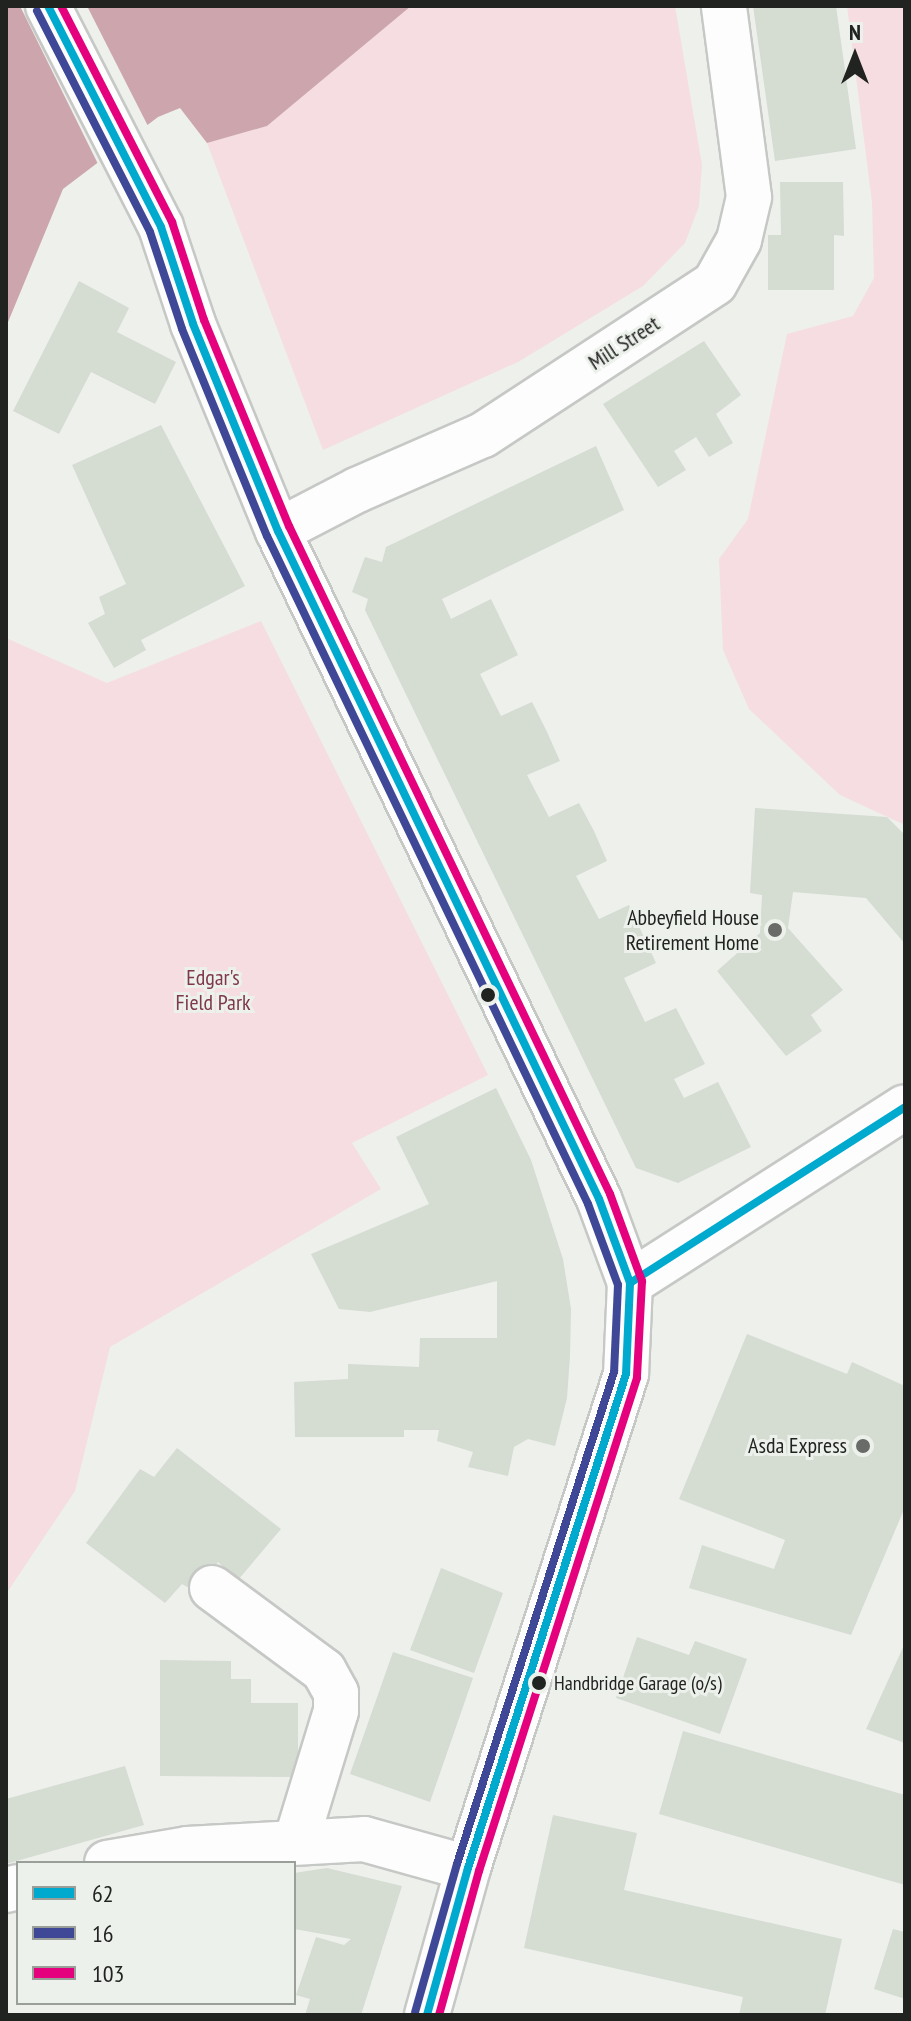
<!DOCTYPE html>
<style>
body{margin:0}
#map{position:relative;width:911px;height:2021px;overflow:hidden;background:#eef0ec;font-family:"PT Sans Narrow",sans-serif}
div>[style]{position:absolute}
.green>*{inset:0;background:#f5dde1}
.water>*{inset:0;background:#cca5ad}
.pier>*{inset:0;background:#eef0ec}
.building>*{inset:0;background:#d5dcd2}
.roads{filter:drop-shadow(2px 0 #c6c8c6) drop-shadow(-2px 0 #c6c8c6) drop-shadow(0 2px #c6c8c6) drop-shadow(0 -2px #c6c8c6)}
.minor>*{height:44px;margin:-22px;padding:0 22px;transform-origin:22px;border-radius:22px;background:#fcfdfc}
.tertiary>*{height:44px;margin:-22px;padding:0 22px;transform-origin:22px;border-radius:22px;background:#fcfdfc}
.bus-1>*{height:8px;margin:-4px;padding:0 4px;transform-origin:4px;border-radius:4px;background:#00a9ce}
.bus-2>*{height:8px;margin:-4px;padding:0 4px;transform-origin:4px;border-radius:4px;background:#3f4797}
.bus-3>*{height:8px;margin:-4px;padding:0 4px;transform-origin:4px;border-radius:4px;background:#e5007d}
.dots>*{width:22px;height:22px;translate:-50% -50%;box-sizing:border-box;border:4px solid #edf1eb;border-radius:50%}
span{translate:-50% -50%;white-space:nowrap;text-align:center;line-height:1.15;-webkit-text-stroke:6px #edf1eb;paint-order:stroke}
.bus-label{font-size:20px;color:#212321}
.left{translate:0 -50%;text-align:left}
.street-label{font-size:22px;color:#212321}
.poi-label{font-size:22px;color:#212321}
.right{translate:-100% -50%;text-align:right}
.park-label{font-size:22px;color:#80384d}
.frame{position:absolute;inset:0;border:8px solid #212321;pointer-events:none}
.legend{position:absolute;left:16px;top:1861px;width:280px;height:144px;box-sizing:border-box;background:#edf1eb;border:2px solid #9b9f9a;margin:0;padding:10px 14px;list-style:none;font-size:24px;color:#212321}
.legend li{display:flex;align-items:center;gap:16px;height:40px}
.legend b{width:40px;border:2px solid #9b9f9a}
.north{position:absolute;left:815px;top:16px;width:80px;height:80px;-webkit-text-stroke:6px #edf1eb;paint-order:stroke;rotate:0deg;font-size:22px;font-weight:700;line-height:32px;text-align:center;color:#212321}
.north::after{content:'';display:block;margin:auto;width:28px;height:36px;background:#212321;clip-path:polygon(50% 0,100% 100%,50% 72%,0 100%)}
</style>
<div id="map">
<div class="green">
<div style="clip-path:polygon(411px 6px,675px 6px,702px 165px,699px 206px,685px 243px,643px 286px,518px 362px,323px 450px,207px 143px,267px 126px)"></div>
<div style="clip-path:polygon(847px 6px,905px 6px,905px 825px,840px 795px,749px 709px,723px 650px,719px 559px,748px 519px,787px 334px,853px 316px,874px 278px,872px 202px)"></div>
<div style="clip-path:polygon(261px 621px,488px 1075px,352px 1143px,381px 1189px,110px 1347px,75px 1491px,6px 1594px,6px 638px,107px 683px)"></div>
</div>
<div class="water">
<div style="clip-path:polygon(6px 6px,411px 6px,267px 126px,207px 143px,180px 108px,158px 117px,63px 189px,6px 327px)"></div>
</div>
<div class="pier">
<div style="clip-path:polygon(20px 6px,87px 6px,149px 128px,99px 166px)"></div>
</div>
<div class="building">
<div style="clip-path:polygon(753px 6px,836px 6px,856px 149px,775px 161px)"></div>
<div style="clip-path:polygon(780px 182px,843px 182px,844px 236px,834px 235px,834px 290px,768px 290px,768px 235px,781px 235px)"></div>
<div style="clip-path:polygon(79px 281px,129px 308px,117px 332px,176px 362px,155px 404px,91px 372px,59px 434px,13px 411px)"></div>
<div style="clip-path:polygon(704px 341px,741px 395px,716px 414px,733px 443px,709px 457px,696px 437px,674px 451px,686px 470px,658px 487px,603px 404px)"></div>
<div style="clip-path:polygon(161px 425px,245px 586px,141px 640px,146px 650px,114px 668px,88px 623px,105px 614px,99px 597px,126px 584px,72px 465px)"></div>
<div style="clip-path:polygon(596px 446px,624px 510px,442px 599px,451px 619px,491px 599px,518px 655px,480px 674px,501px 716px,532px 702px,547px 732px,560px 761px,527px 775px,549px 817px,579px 803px,594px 831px,607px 861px,576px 876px,599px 919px,629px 905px,656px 963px,624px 978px,645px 1022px,676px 1008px,705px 1064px,674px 1079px,684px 1098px,718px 1082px,751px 1147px,678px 1183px,636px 1168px,365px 610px,368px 599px,352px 592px,365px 557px,382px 562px,386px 547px)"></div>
<div style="clip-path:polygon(755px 808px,887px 817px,905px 835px,905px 944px,866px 898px,793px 892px,788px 928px,843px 990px,811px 1015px,822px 1031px,786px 1056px,717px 971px,760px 933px,762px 895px,750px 893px)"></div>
<div style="clip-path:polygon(496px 1088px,531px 1160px,563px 1259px,571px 1309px,570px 1356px,567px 1398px,555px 1446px,528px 1439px,514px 1447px,508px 1476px,468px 1467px,473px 1452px,437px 1441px,439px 1430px,404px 1430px,404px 1437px,295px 1437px,294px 1382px,348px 1379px,348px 1364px,419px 1367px,420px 1338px,497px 1338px,497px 1281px,370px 1312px,339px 1309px,311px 1254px,429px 1204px,396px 1137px)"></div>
<div style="clip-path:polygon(747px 1334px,847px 1374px,852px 1362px,905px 1386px,905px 1507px,851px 1635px,689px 1588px,702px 1545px,774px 1569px,785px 1540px,679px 1499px)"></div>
<div style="clip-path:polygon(177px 1448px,281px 1529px,238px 1580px,218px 1562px,196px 1592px,182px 1584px,165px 1603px,86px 1543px,140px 1469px,154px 1477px)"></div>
<div style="clip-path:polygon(441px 1568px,503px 1593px,474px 1673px,410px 1650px)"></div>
<div style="clip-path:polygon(637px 1637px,689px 1655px,695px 1641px,747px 1659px,720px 1734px,616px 1698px)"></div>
<div style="clip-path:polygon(905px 1643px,905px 1743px,866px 1729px)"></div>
<div style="clip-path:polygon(393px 1652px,473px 1678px,430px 1802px,350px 1774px)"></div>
<div style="clip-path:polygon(160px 1660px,231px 1661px,231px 1679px,251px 1679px,251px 1703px,298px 1703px,298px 1777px,160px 1776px)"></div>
<div style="clip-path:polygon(683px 1731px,905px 1795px,905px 1885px,659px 1814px)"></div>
<div style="clip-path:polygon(125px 1766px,144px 1825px,6px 1864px,6px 1799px)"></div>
<div style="clip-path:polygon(553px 1815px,637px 1833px,624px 1890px,842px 1939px,825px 2015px,739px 2015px,743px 1997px,524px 1948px)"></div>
<div style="clip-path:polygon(327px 1868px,402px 1886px,361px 2015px,305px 2015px,310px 1999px,296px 1995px,316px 1937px,344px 1945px,351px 1939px,294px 1929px,294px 1873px)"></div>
<div style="clip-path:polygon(893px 1929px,905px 1932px,905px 1999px,874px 1989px)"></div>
</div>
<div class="roads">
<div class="minor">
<div style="left:278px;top:531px;width:89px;rotate:-27.4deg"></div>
<div style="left:357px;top:490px;width:137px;rotate:-23.6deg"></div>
<div style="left:483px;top:435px;width:277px;rotate:-33.2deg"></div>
<div style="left:715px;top:283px;width:49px;rotate:-60.8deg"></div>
<div style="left:739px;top:240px;width:44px;rotate:-76.9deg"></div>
<div style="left:749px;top:197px;width:193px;rotate:-97.5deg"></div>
<div style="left:212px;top:1588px;width:139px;rotate:36.5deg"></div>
<div style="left:324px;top:1671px;width:25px;rotate:61deg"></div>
<div style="left:336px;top:1693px;width:18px;rotate:90deg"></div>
<div style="left:336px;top:1711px;width:137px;rotate:107deg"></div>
<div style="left:107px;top:1863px;width:81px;rotate:-9.9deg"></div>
<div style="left:187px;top:1849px;width:177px;rotate:-3.2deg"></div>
<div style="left:364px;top:1839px;width:108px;rotate:15.6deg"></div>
<div style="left:6px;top:1890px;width:12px;rotate:-14deg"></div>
</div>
<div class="tertiary">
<div style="left:48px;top:6px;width:248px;rotate:62.9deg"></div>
<div style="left:161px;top:227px;width:102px;rotate:71.7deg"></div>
<div style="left:193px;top:324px;width:224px;rotate:67.7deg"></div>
<div style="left:278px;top:531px;width:741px;rotate:64.33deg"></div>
<div style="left:599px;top:1199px;width:90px;rotate:69.7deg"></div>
<div style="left:630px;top:1283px;width:91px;rotate:92.5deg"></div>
<div style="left:626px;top:1374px;width:519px;rotate:107.74deg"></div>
<div style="left:468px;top:1868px;width:153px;rotate:105.6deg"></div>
<div style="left:630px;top:1283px;width:326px;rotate:-32.6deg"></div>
</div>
</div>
<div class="bus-1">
<div style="left:48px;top:6px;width:248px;rotate:62.9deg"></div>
<div style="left:161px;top:227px;width:102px;rotate:71.7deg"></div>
<div style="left:193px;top:324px;width:224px;rotate:67.7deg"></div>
<div style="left:278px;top:531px;width:741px;rotate:64.33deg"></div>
<div style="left:599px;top:1199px;width:90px;rotate:69.7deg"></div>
<div style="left:630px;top:1283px;width:91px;rotate:92.5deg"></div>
<div style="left:626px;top:1374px;width:519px;rotate:107.74deg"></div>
<div style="left:468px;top:1868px;width:153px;rotate:105.6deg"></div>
<div style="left:630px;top:1283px;width:326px;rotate:-32.6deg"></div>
</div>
<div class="bus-2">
<div style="left:37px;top:11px;width:248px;rotate:62.9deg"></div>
<div style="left:150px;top:232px;width:102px;rotate:71.7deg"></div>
<div style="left:182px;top:329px;width:224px;rotate:67.7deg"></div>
<div style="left:267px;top:536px;width:741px;rotate:64.33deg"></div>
<div style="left:588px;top:1204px;width:86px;rotate:69.7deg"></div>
<div style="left:618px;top:1285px;width:87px;rotate:92.6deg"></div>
<div style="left:614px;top:1372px;width:516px;rotate:107.7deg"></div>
<div style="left:457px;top:1864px;width:154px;rotate:105.8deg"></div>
</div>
<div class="bus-3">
<div style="left:61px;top:6px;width:243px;rotate:62.8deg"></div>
<div style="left:172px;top:222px;width:103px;rotate:71.9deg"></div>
<div style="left:204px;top:320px;width:223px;rotate:67.6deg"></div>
<div style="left:289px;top:526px;width:741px;rotate:64.33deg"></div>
<div style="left:610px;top:1194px;width:93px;rotate:69.8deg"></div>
<div style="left:642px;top:1281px;width:97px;rotate:93deg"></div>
<div style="left:637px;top:1378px;width:518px;rotate:107.77deg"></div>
<div style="left:479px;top:1871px;width:149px;rotate:105.5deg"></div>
</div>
<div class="dots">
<div style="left:775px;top:930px;background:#696b68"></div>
<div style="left:488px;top:995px;background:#212321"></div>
<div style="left:863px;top:1446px;background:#696b68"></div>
<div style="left:539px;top:1683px;background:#212321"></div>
</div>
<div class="bus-label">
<span class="left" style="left:554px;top:1683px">Handbridge Garage (o/s)</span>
</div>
<div class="street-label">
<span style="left:624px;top:343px;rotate:-33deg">Mill Street</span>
</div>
<div class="poi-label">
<span class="right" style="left:759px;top:930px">Abbeyfield House<br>Retirement Home</span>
<span class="right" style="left:847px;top:1446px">Asda Express</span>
</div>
<div class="park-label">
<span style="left:213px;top:990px">Edgar's<br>Field Park</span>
</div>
<div class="frame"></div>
<ul class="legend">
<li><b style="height:10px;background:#00a9ce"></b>62</li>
<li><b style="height:10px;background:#3f4797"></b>16</li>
<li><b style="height:10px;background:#e5007d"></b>103</li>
</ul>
<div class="north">N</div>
</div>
